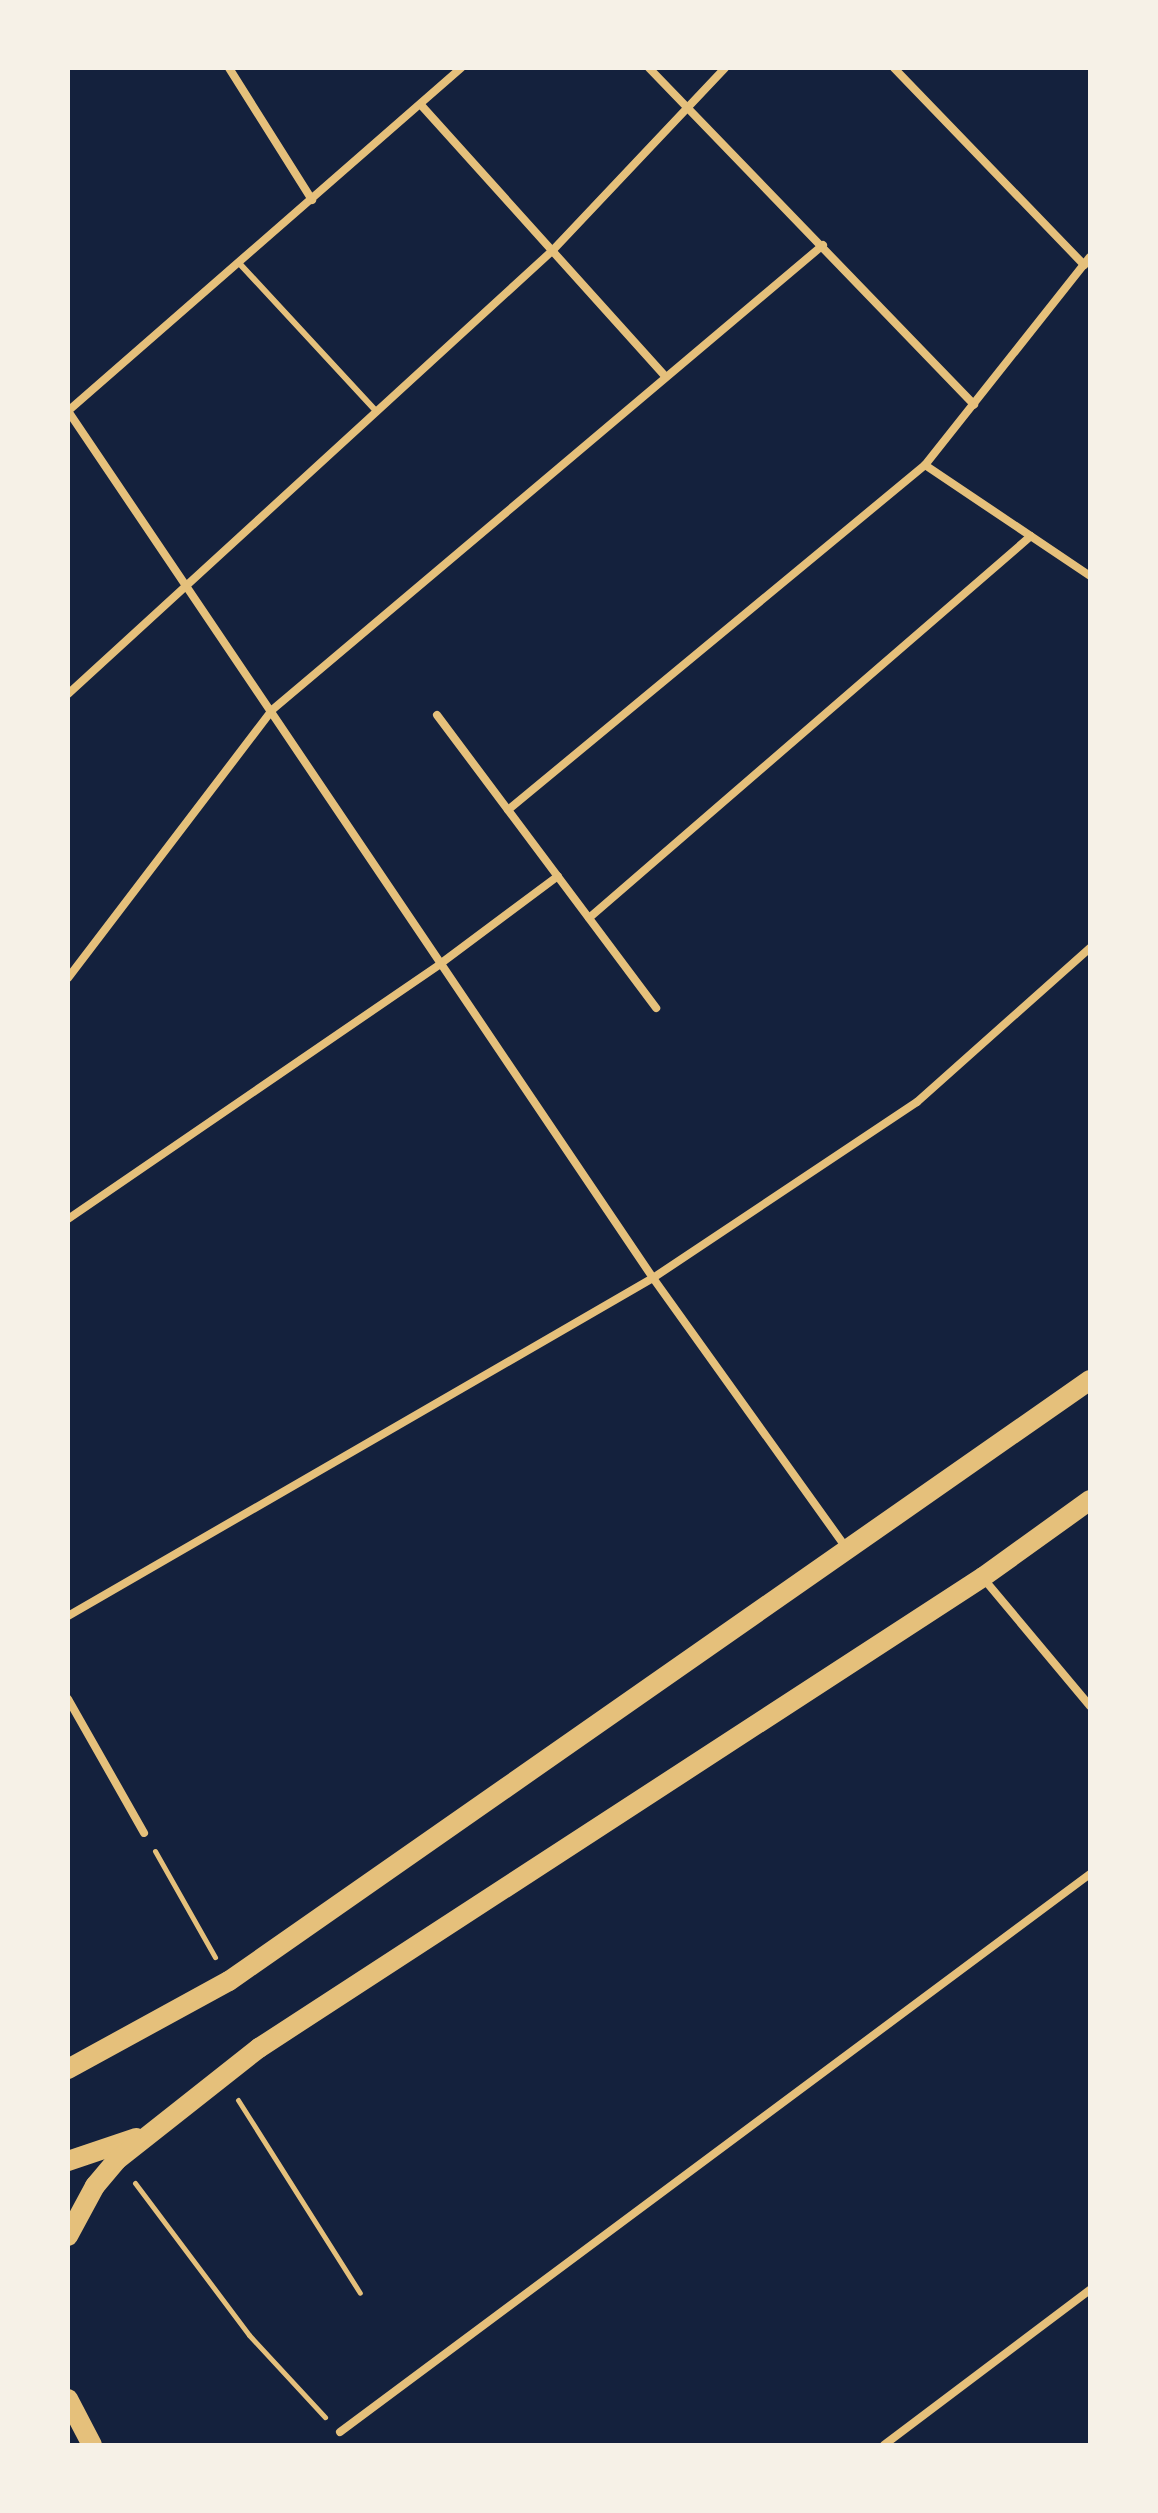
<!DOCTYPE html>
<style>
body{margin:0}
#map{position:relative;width:1158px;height:2513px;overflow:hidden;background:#14213d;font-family:"Archivo Narrow",sans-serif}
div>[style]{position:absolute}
.path>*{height:5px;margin:-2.5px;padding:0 2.5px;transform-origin:2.5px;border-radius:2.5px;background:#e5c07b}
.service>*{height:6px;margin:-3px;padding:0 3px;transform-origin:3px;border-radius:3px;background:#e5c07b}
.minor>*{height:8px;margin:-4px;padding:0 4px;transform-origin:4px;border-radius:4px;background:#e5c07b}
.primary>*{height:20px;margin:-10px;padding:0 10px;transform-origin:10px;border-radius:10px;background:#e5c07b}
span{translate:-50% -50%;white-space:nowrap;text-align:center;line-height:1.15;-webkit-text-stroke:6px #f6f1e7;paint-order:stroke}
.frame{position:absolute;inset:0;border:70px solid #f6f1e7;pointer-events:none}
</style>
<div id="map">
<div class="path">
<div style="left:155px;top:1851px;width:122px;rotate:60.5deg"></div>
<div style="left:238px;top:2100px;width:228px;rotate:57.7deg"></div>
<div style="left:135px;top:2183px;width:190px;rotate:53.1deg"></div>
<div style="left:249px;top:2335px;width:112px;rotate:47.2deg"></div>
</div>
<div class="service">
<div style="left:239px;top:263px;width:203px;rotate:47.2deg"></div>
</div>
<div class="minor">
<div style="left:229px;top:68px;width:156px;rotate:57.8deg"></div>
<div style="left:649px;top:68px;width:468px;rotate:46deg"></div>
<div style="left:894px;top:68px;width:274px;rotate:46deg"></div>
<div style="left:421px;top:105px;width:365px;rotate:48deg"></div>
<div style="left:68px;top:411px;width:1046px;rotate:55.99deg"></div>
<div style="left:653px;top:1278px;width:335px;rotate:54.4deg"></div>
<div style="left:68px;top:411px;width:522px;rotate:-41.11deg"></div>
<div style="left:925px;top:465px;width:199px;rotate:33.9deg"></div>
<div style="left:68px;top:694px;width:658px;rotate:-42.47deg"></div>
<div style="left:553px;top:250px;width:250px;rotate:-46.6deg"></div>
<div style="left:437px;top:715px;width:366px;rotate:53.2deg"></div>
<div style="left:508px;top:810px;width:541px;rotate:-39.6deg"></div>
<div style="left:925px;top:465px;width:265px;rotate:-51.6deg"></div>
<div style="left:589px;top:918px;width:584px;rotate:-40.84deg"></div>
<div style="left:68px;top:978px;width:337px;rotate:-52.7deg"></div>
<div style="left:272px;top:710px;width:721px;rotate:-40.16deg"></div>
<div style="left:68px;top:1219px;width:451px;rotate:-34.4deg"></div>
<div style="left:440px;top:964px;width:147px;rotate:-36.7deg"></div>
<div style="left:983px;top:1578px;width:167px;rotate:50.1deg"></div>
<div style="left:68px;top:1616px;width:676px;rotate:-30.02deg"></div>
<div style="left:653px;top:1278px;width:317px;rotate:-33.7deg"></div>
<div style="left:917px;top:1102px;width:232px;rotate:-41.7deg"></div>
<div style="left:68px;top:1699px;width:154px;rotate:60.4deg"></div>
<div style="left:340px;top:2432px;width:935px;rotate:-36.65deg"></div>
<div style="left:884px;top:2445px;width:258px;rotate:-37deg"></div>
</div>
<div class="primary">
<div style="left:68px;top:2069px;width:183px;rotate:-28.7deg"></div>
<div style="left:229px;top:1981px;width:1050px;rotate:-34.92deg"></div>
<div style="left:68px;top:2161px;width:72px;rotate:-18.7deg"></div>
<div style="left:68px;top:2236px;width:57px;rotate:-61.6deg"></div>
<div style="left:95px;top:2186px;width:34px;rotate:-50deg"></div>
<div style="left:117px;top:2160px;width:181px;rotate:-38.3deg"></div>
<div style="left:259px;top:2048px;width:864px;rotate:-33.05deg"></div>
<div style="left:983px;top:1577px;width:132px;rotate:-35.7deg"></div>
<div style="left:68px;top:2399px;width:52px;rotate:62.4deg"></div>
</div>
<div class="frame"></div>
</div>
